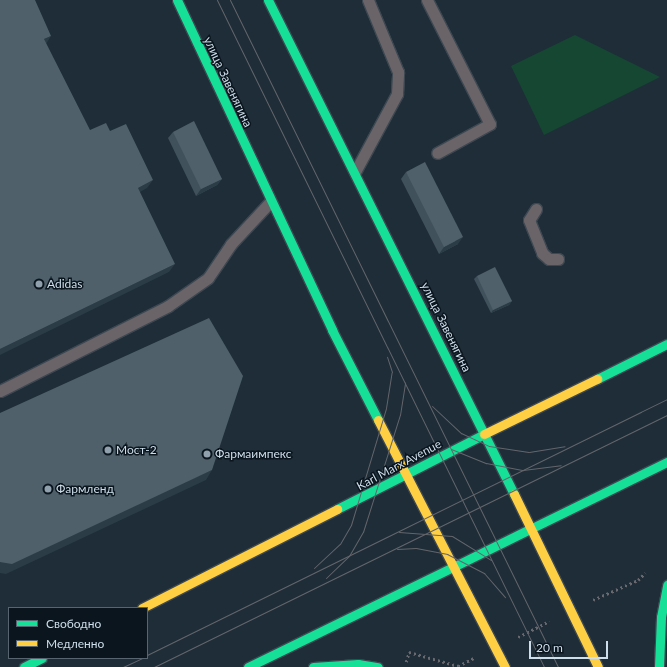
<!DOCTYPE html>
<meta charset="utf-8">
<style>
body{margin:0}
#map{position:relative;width:667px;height:667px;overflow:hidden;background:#1e2d38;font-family:Lato,sans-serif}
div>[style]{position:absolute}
.green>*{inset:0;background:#164732}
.path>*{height:2.5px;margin-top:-1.25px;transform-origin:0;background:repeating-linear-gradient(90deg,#69686e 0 2px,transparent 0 5px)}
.roads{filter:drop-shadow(1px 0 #3d4852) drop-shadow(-1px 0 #3d4852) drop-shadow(0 1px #3d4852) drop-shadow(0 -1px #3d4852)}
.lane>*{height:11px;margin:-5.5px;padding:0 5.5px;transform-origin:5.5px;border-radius:5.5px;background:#6a6468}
.fast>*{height:9px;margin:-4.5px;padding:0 4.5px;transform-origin:4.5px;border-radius:4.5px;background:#16e098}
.slow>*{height:9px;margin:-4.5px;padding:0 4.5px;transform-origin:4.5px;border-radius:4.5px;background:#ffcf43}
.tram>*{height:1px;margin:-0.5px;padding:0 0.5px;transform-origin:0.5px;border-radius:0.5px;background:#64656b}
.wall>*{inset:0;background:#40515c}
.shaded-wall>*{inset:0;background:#2c3c47}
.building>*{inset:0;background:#4f606b}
.dots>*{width:11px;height:11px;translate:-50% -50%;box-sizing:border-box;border:2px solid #0a151e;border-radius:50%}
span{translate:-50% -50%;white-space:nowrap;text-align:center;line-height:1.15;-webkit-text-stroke:3px #0a151e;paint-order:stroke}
.street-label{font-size:12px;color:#cedeea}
.poi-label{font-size:12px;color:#cedeea}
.left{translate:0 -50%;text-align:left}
.legend{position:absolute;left:8px;top:607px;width:140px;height:52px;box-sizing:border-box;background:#0a151e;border:1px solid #586570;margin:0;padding:5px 7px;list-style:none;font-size:12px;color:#cedeea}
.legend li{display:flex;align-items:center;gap:8px;height:20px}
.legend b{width:20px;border:1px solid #586570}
.scale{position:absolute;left:529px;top:641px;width:79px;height:18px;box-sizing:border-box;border:2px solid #cedeea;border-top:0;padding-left:5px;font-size:12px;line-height:14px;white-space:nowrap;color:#cedeea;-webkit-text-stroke:3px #0a151e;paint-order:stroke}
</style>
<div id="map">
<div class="green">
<div style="clip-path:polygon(575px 35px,660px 77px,544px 135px,511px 66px)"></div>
</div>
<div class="path">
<div style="left:593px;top:600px;width:49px;rotate:-24deg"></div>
<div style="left:638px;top:580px;width:10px;rotate:-45deg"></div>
<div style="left:518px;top:637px;width:35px;rotate:-27deg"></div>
<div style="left:406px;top:662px;width:10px;rotate:-73deg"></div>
<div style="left:409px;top:652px;width:51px;rotate:15.9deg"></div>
<div style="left:458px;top:666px;width:18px;rotate:-27deg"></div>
</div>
<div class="roads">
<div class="lane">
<div style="left:427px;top:0;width:139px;rotate:63.1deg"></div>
<div style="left:490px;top:124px;width:60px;rotate:151.3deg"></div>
<div style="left:355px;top:172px;width:89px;rotate:-61.7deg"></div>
<div style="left:397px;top:94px;width:22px;rotate:-87deg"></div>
<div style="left:398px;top:72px;width:78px;rotate:-112.6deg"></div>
<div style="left:536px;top:209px;width:13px;rotate:122deg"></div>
<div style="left:529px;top:220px;width:35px;rotate:68deg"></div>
<div style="left:542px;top:253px;width:9px;rotate:41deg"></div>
<div style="left:549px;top:259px;width:9px"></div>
<div style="left:0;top:391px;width:188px;rotate:-26.8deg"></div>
<div style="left:168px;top:306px;width:49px;rotate:-35deg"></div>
<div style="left:208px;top:278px;width:41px;rotate:-55.9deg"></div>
<div style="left:231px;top:244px;width:57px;rotate:-47.1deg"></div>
</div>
<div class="fast">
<div style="left:177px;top:0;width:365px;rotate:64.8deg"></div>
<div style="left:332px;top:330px;width:101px;rotate:62.9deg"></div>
<div style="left:268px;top:0;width:552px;rotate:63.53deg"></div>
<div style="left:597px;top:379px;width:78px;rotate:-26.6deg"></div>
<div style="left:406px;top:474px;width:88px;rotate:-27.1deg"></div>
<div style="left:337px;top:509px;width:77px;rotate:-26.9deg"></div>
<div style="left:530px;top:529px;width:153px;rotate:-26.1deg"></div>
<div style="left:453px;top:567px;width:86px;rotate:-26.3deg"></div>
<div style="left:24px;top:667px;width:20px;rotate:-27deg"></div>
<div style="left:248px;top:667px;width:228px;rotate:-26deg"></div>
<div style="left:313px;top:667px;width:45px;rotate:-3.8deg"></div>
<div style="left:358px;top:664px;width:20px;rotate:9deg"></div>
<div style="left:659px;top:667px;width:50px;rotate:-87.7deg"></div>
<div style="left:661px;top:617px;width:33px;rotate:-79deg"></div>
</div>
<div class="slow">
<div style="left:378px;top:420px;width:278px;rotate:62.8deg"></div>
<div style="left:484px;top:434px;width:126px;rotate:-26deg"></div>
<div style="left:514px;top:494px;width:192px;rotate:64.1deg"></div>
<div style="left:142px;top:608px;width:219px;rotate:-26.9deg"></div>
</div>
</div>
<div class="tram">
<div style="left:217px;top:0;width:743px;rotate:63.88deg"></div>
<div style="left:230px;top:0;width:743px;rotate:63.81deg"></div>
<div style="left:432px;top:406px;width:40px;rotate:43deg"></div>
<div style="left:461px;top:433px;width:31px;rotate:25deg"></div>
<div style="left:489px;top:446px;width:40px;rotate:8.5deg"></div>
<div style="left:529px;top:452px;width:36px;rotate:-9deg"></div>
<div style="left:451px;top:449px;width:38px;rotate:22deg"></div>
<div style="left:486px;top:463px;width:38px;rotate:11deg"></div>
<div style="left:523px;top:470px;width:38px;rotate:-7deg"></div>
<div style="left:399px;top:532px;width:53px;rotate:4.3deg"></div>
<div style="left:452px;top:536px;width:46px;rotate:31.6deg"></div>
<div style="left:397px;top:549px;width:19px;rotate:-3deg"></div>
<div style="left:416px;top:548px;width:32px;rotate:11deg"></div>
<div style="left:447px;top:554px;width:42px;rotate:27.2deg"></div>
<div style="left:484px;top:573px;width:32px;rotate:49deg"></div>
<div style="left:314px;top:568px;width:35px;rotate:-43deg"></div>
<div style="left:340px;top:544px;width:22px;rotate:-60deg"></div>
<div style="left:351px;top:525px;width:122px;rotate:-73.3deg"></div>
<div style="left:386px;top:408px;width:36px;rotate:-81deg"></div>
<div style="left:392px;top:372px;width:16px;rotate:-108deg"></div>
<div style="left:326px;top:578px;width:32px;rotate:-44deg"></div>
<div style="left:349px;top:556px;width:28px;rotate:-60deg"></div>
<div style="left:363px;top:532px;width:123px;rotate:-72.5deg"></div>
<div style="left:400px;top:415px;width:33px;rotate:-81deg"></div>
<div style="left:147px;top:655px;width:580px;rotate:-26.21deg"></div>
<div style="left:123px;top:667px;width:21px;rotate:-25deg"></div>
<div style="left:154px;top:667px;width:572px;rotate:-26.16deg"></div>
</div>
<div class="wall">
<div style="clip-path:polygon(173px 132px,222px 179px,217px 185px,196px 196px,168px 138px)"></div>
<div style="clip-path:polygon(406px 172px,458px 244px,439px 254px,401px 179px)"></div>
<div style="clip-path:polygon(477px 276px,512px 301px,509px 305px,491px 313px,474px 279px)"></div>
</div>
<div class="shaded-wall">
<div style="clip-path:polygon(51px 36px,46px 44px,44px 39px)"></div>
<div style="clip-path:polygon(222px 179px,217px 185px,196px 196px,201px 189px)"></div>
<div style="clip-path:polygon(153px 180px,147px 188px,133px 196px,138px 188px)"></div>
<div style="clip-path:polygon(463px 237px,458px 244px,439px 254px,444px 247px)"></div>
<div style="clip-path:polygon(175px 264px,169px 272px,0 355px,0 349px)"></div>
<div style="clip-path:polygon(512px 301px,509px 305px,491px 313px,493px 310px)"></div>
<div style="clip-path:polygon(212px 470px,206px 480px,6px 574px,0 573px,0 562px)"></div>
</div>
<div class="building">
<div style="clip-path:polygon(0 0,35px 0,51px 36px,44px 39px,90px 130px,106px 123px,110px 131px,126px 124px,153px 180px,138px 188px,175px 264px,0 349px)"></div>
<div style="clip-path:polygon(194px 121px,222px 179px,201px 189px,173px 132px)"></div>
<div style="clip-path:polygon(425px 162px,463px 237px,444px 247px,406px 172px)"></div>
<div style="clip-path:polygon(495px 267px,512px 301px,493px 310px,477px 276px)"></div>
<div style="clip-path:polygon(209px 318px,243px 376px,212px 470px,12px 564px,0 562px,0 413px)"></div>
</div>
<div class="dots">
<div style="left:39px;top:284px;background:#90a0ac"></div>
<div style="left:108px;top:450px;background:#90a0ac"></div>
<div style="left:207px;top:454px;background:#90a0ac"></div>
<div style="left:48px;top:489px;background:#90a0ac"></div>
</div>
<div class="street-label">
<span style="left:228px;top:82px;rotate:65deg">улица Завенягина</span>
<span style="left:446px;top:327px;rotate:64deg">улица Завенягина</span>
<span style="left:399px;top:465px;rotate:-28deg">Karl Marx Avenue</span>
</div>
<div class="poi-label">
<span class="left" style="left:47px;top:284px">Adidas</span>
<span class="left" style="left:116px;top:450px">Мост-2</span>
<span class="left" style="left:215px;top:454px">Фармаимпекс</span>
<span class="left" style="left:56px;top:489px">Фармленд</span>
</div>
<ul class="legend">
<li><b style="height:5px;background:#16e098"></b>Свободно</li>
<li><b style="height:5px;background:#ffcf43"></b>Медленно</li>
</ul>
<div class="scale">20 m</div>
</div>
